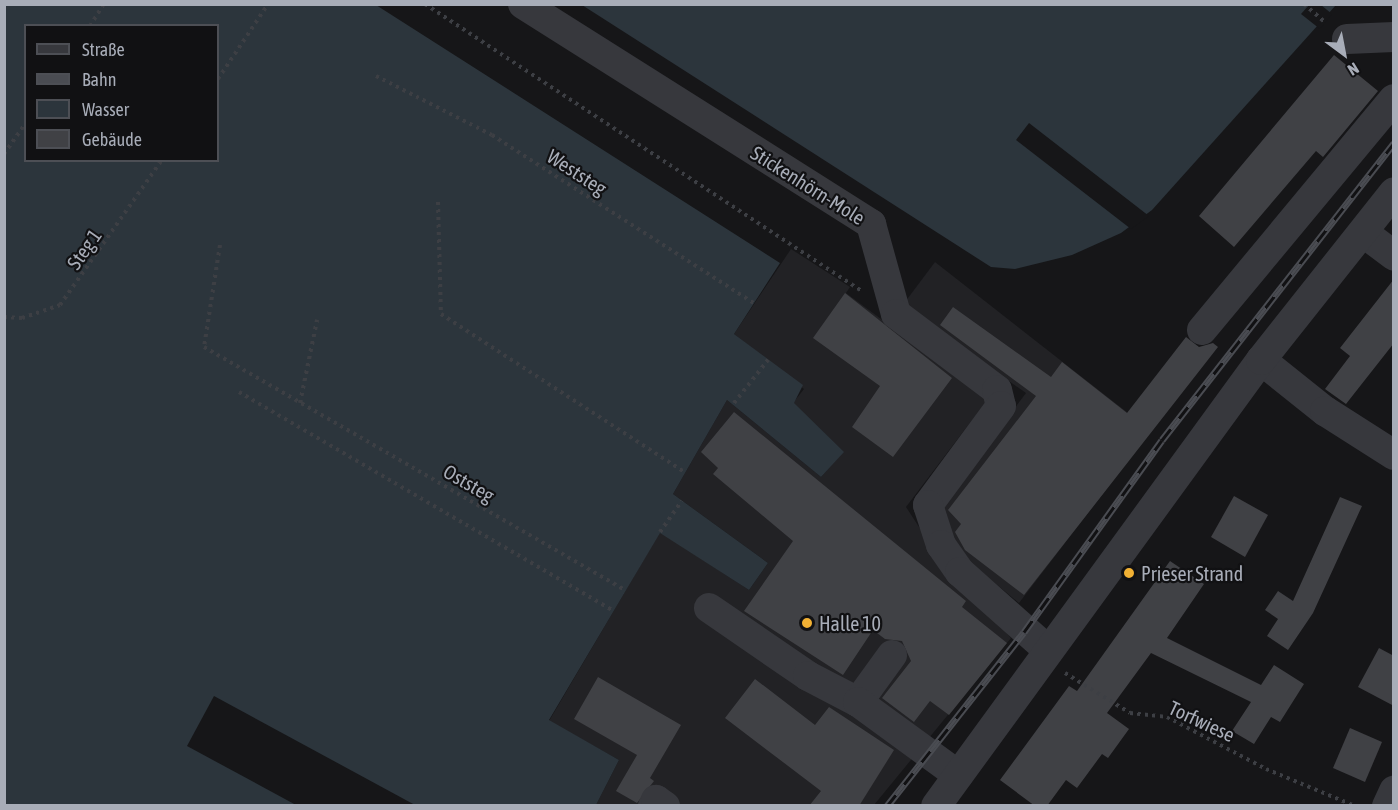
<!DOCTYPE html>
<meta charset="utf-8">
<style>
body{margin:0}
#map{position:relative;width:1398px;height:810px;overflow:hidden;background:#161618;font-family:"Asap Condensed",sans-serif}
div>[style]{position:absolute}
.built>*{inset:0;background:#222225}
.water>*{inset:0;background:#2c353c}
.pier>*{inset:0;background:#161618}
.building>*{inset:0;background:#404145}
.path>*{height:4px;margin-top:-2px;transform-origin:0;background:repeating-linear-gradient(90deg,#3d3f44 0 3px,transparent 0 7.5px)}
.minor>*{height:30px;margin:-15px;padding:0 15px;transform-origin:15px;border-radius:15px;background:#37383d}
.rail>*{height:7px;margin-top:-3.5px;transform-origin:0;background:repeating-linear-gradient(90deg,#111113 0 14px,#4a4c52 0 28px);box-sizing:border-box;border-block:2px solid #4a4c52}
.dots>*{width:16px;height:16px;translate:-50% -50%;box-sizing:border-box;border:3px solid #111113;border-radius:50%}
span{translate:-50% -50%;white-space:nowrap;text-align:center;line-height:1.15;-webkit-text-stroke:4.5px #111113;paint-order:stroke}
.street-label{font-size:20px;color:#a8adb8}
.poi-label{font-size:20px;color:#a8adb8}
.left{translate:0 -50%;text-align:left}
.frame{position:absolute;inset:0;border:6px solid #a8adb8;pointer-events:none}
.legend{position:absolute;left:24px;top:24px;width:195px;height:138px;box-sizing:border-box;background:#111113;border:2px solid #4d4f55;margin:0;padding:8px 10px;list-style:none;font-size:18px;color:#a8adb8}
.legend li{display:flex;align-items:center;gap:12px;height:30px}
.legend b{width:30px;border:2px solid #4d4f55}
.north{position:absolute;left:1314px;top:24px;width:60px;height:60px;-webkit-text-stroke:4px #111113;paint-order:stroke;rotate:148deg;font-size:16px;font-weight:700;line-height:24px;text-align:center;color:#a8adb8}
.north::after{content:'';display:block;margin:auto;width:21px;height:27px;background:#a8adb8;clip-path:polygon(50% 0,100% 100%,50% 72%,0 100%)}
</style>
<div id="map">
<div class="built">
<div style="clip-path:polygon(791px 249px,850px 287px,846px 293px,985px 396px,985px 403px,906px 507px,938px 556px,1011px 638px,874px 805px,596px 805px,619px 760px,549px 721px,660px 532px,749px 590px,768px 563px,673px 494px,727px 400px,821px 477px,843px 452px,793px 403px,804px 389px,734px 334px)"></div>
<div style="clip-path:polygon(935px 262px,1151px 431px,1019px 603px,949px 545px,943px 504px,1026px 393px,902px 306px)"></div>
</div>
<div class="water">
<div style="clip-path:polygon(evenodd,5px 5px,376px 5px,780px 263px,734px 334px,803px 385px,794px 403px,844px 452px,821px 477px,727px 400px,673px 494px,768px 563px,749px 590px,660px 533px,549px 720px,619px 760px,596px 805px,5px 806px,5px 5px,26px 26px,218px 26px,218px 160px,26px 160px,26px 26px)"></div>
<div style="clip-path:polygon(582px 5px,1336px 5px,1152px 210px,1121px 233px,1072px 255px,1015px 269px,991px 267px)"></div>
</div>
<div class="pier">
<div style="clip-path:polygon(1309px 5px,1321px 5px,1332px 14px,1320px 29px,1301px 14px)"></div>
<div style="clip-path:polygon(1029px 123px,1149px 216px,1131px 229px,1016px 140px)"></div>
<div style="clip-path:polygon(214px 696px,415px 805px,296px 805px,187px 746px)"></div>
</div>
<div class="building">
<div style="clip-path:polygon(1334px 55px,1378px 91px,1323px 157px,1316px 151px,1234px 247px,1199px 216px)"></div>
<div style="clip-path:polygon(1394px 279px,1394px 343px,1346px 404px,1325px 389px,1350px 356px,1340px 348px)"></div>
<div style="clip-path:polygon(845px 293px,952px 378px,893px 457px,852px 427px,880px 386px,813px 338px)"></div>
<div style="clip-path:polygon(953px 307px,1051px 377px,1062px 362px,1127px 413px,1186px 337px,1199px 347px,1213px 343px,1218px 347px,1024px 595px,965px 550px,955px 532px,961px 524px,948px 510px,1036px 396px,940px 325px)"></div>
<div style="clip-path:polygon(734px 412px,966px 601px,962px 607px,1007px 643px,949px 715px,930px 701px,914px 722px,882px 698px,911px 661px,902px 641px,885px 639px,873px 630px,843px 675px,744px 611px,793px 541px,713px 474px,718px 468px,701px 452px)"></div>
<div style="clip-path:polygon(1234px 496px,1268px 515px,1245px 557px,1211px 537px)"></div>
<div style="clip-path:polygon(1340px 497px,1362px 506px,1313px 613px,1288px 650px,1267px 636px,1278px 619px,1265px 610px,1278px 591px,1293px 601px)"></div>
<div style="clip-path:polygon(1170px 561px,1204px 584px,1167px 638px,1261px 685px,1274px 665px,1304px 684px,1280px 722px,1271px 717px,1254px 744px,1232px 731px,1251px 702px,1151px 653px,1107px 713px,1129px 729px,1108px 758px,1102px 754px,1077px 788px,1066px 780px,1047px 806px,1035px 806px,1000px 780px,1069px 686px,1077px 691px)"></div>
<div style="clip-path:polygon(1379px 648px,1394px 656px,1394px 706px,1358px 687px)"></div>
<div style="clip-path:polygon(598px 677px,681px 725px,650px 778px,654px 781px,637px 803px,616px 791px,637px 755px,574px 719px)"></div>
<div style="clip-path:polygon(755px 679px,815px 725px,829px 707px,894px 750px,859px 806px,809px 806px,821px 791px,725px 718px)"></div>
<div style="clip-path:polygon(1350px 728px,1382px 742px,1365px 782px,1333px 768px)"></div>
</div>
<div class="path">
<div style="left:425px;top:4px;width:521px;rotate:33.32deg"></div>
<div style="left:1304px;top:4px;width:28px;rotate:41deg"></div>
<div style="left:90px;top:26px;width:26px;rotate:-58deg"></div>
<div style="left:376px;top:76px;width:130px;rotate:27deg"></div>
<div style="left:492px;top:135px;width:313px;rotate:32.7deg"></div>
<div style="left:218px;top:79px;width:90px;rotate:-56.3deg"></div>
<div style="left:4px;top:154px;width:39px;rotate:-55deg"></div>
<div style="left:438px;top:202px;width:112px;rotate:88.5deg"></div>
<div style="left:441px;top:314px;width:290px;rotate:33deg"></div>
<div style="left:220px;top:245px;width:103px;rotate:98.9deg"></div>
<div style="left:204px;top:347px;width:484px;rotate:30deg"></div>
<div style="left:4px;top:317px;width:18px;rotate:3deg"></div>
<div style="left:22px;top:318px;width:40px;rotate:-18.9deg"></div>
<div style="left:60px;top:305px;width:177px;rotate:-54.9deg"></div>
<div style="left:239px;top:392px;width:431px;rotate:30.3deg"></div>
<div style="left:300px;top:403px;width:85px;rotate:-78.4deg"></div>
<div style="left:734px;top:403px;width:55px;rotate:-51.7deg"></div>
<div style="left:660px;top:532px;width:38px;rotate:-55deg"></div>
<div style="left:1065px;top:673px;width:76px;rotate:31.6deg"></div>
<div style="left:1130px;top:713px;width:37px;rotate:6deg"></div>
<div style="left:1167px;top:717px;width:112px;rotate:27.7deg"></div>
<div style="left:1266px;top:769px;width:96px;rotate:22.6deg"></div>
</div>
<div class="minor">
<div style="left:523px;top:4px;width:412px;rotate:32.3deg"></div>
<div style="left:871px;top:224px;width:93px;rotate:74.5deg"></div>
<div style="left:896px;top:314px;width:126px;rotate:37deg"></div>
<div style="left:997px;top:390px;width:16px;rotate:76deg"></div>
<div style="left:1001px;top:406px;width:123px;rotate:126.4deg"></div>
<div style="left:928px;top:505px;width:42px;rotate:72deg"></div>
<div style="left:941px;top:545px;width:33px;rotate:55deg"></div>
<div style="left:960px;top:572px;width:118px;rotate:41.6deg"></div>
<div style="left:1347px;top:39px;width:47px;rotate:-2.4deg"></div>
<div style="left:1364px;top:233px;width:38px;rotate:37deg"></div>
<div style="left:1202px;top:330px;width:300px;rotate:-50.3deg"></div>
<div style="left:1261px;top:360px;width:82px;rotate:38.6deg"></div>
<div style="left:1325px;top:411px;width:82px;rotate:32.5deg"></div>
<div style="left:709px;top:608px;width:120px;rotate:34.5deg"></div>
<div style="left:808px;top:676px;width:56px;rotate:27.5deg"></div>
<div style="left:892px;top:655px;width:58px;rotate:125.9deg"></div>
<div style="left:858px;top:702px;width:124px;rotate:36.1deg"></div>
<div style="left:653px;top:806px;width:7px;rotate:-63deg"></div>
<div style="left:656px;top:800px;width:11px;rotate:34deg"></div>
<div style="left:936px;top:806px;width:552px;rotate:-53.92deg"></div>
<div style="left:1261px;top:360px;width:214px;rotate:-51.6deg"></div>
<div style="left:1387px;top:806px;width:17px;rotate:-65deg"></div>
</div>
<div class="rail">
<div style="left:887px;top:806px;width:221px;rotate:-51.8deg"></div>
<div style="left:1024px;top:632px;width:236px;rotate:-54.3deg"></div>
<div style="left:1162px;top:440px;width:377px;rotate:-52deg"></div>
</div>
<div class="dots">
<div style="left:1129px;top:573px;background:#f2b134"></div>
<div style="left:807px;top:623px;background:#f2b134"></div>
</div>
<div class="street-label">
<span style="left:577px;top:172px;rotate:33deg">Weststeg</span>
<span style="left:808px;top:185px;rotate:32deg">Stickenhörn-Mole</span>
<span style="left:84px;top:249px;rotate:-55deg">Steg 1</span>
<span style="left:469px;top:483px;rotate:30deg">Oststeg</span>
<span style="left:1202px;top:721px;rotate:25deg">Torfwiese</span>
</div>
<div class="poi-label">
<span class="left" style="left:1141px;top:573px">Prieser Strand</span>
<span class="left" style="left:819px;top:623px">Halle 10</span>
</div>
<div class="frame"></div>
<ul class="legend">
<li><b style="height:8px;background:#37383d"></b>Straße</li>
<li><b style="height:8px;background:#4a4c52"></b>Bahn</li>
<li><b style="height:16px;background:#2c353c"></b>Wasser</li>
<li><b style="height:16px;background:#404145"></b>Gebäude</li>
</ul>
<div class="north">N</div>
</div>
